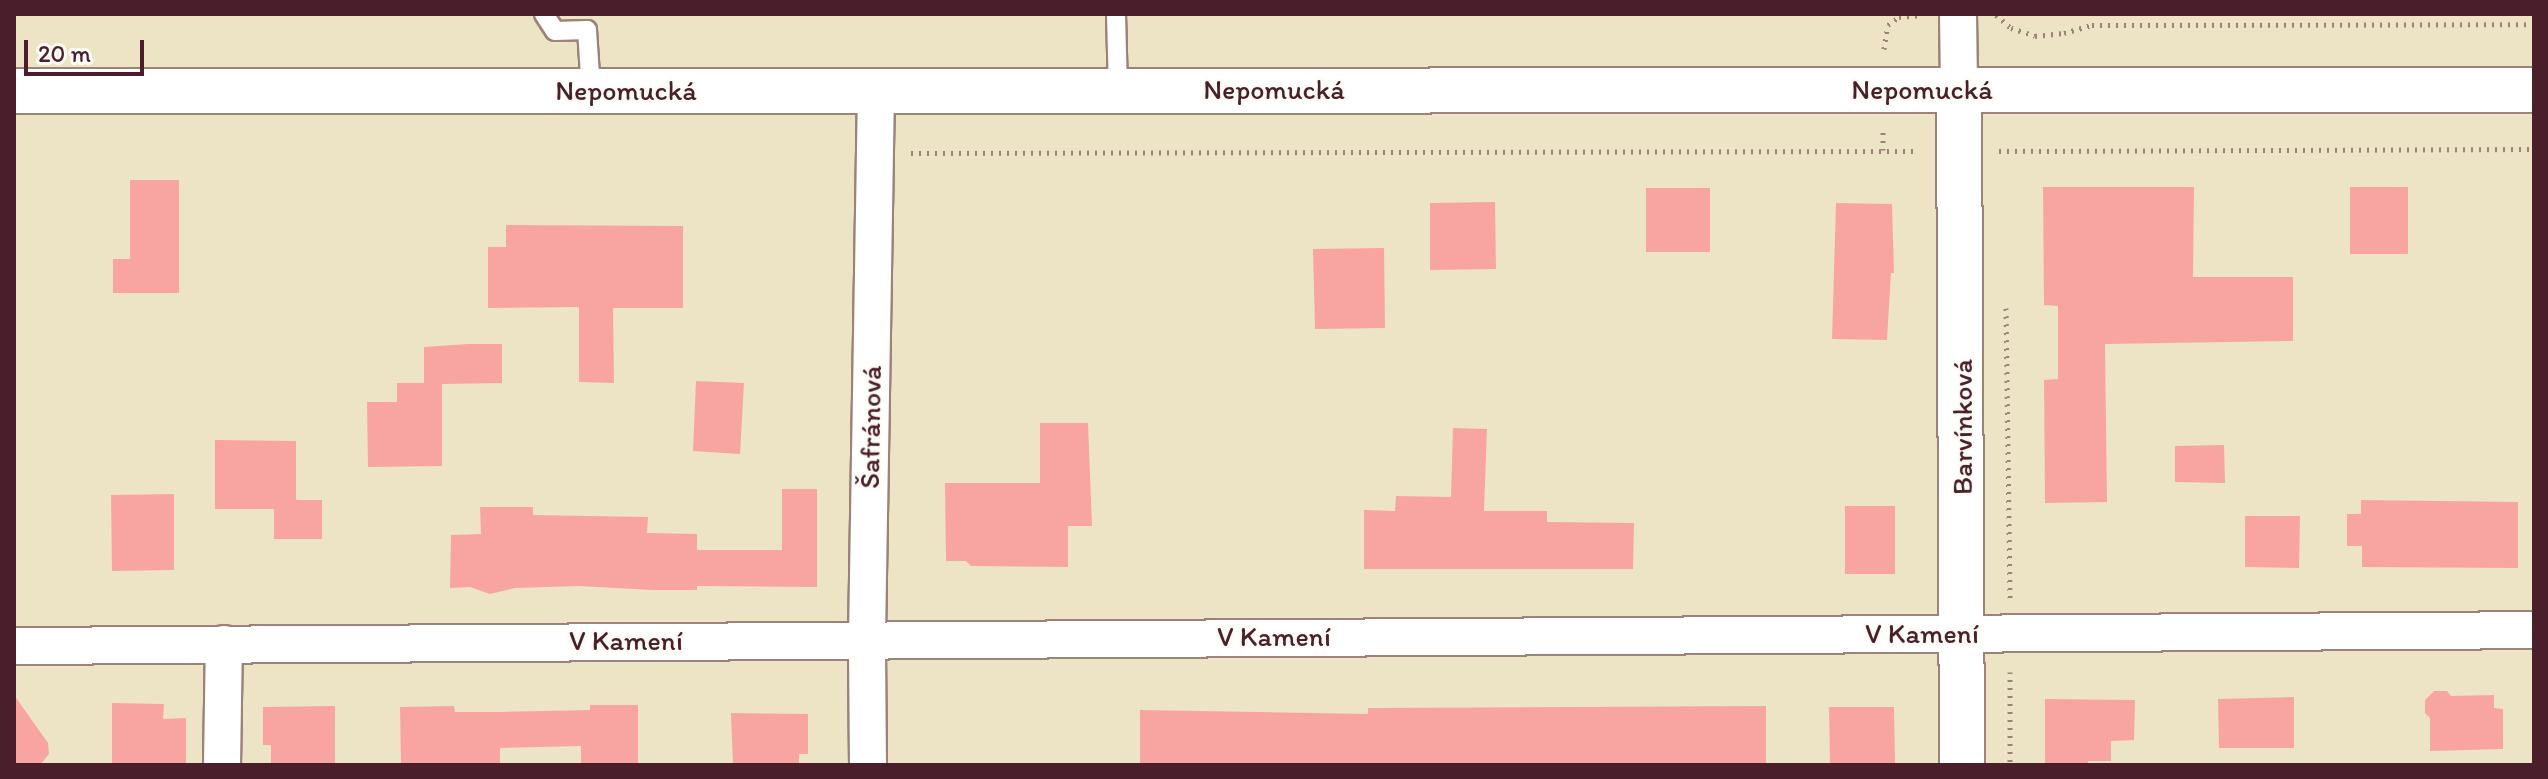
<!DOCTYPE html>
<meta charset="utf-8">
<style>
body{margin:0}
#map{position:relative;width:2548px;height:779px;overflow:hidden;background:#ede4c6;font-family:Itim,sans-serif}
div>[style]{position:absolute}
.building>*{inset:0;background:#f8a5a2}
.path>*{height:5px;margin-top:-2.5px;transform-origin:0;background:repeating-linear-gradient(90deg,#9c8278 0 2px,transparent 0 8px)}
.roads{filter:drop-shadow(2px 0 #9c8278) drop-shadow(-2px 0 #9c8278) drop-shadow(0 2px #9c8278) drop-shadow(0 -2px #9c8278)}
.service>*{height:18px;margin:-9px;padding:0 9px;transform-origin:9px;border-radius:9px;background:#fff}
.minor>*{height:36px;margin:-18px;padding:0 18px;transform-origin:18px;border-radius:18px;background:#fff}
.tertiary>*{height:44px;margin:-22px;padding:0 22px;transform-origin:22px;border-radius:22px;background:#fff}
span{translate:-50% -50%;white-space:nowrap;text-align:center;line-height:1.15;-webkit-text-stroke:6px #fdfcf7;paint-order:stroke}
.street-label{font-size:28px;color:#4a1f2b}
.frame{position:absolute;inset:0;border:16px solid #4a1f2b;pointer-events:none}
.scale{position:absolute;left:24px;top:40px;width:120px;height:36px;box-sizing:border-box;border:4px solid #4a1f2b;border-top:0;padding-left:10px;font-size:24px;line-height:28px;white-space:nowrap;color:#4a1f2b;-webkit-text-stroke:6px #fdfcf7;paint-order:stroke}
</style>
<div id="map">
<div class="building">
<div style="clip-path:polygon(130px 180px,179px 180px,179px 293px,113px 293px,113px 259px,130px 259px)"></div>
<div style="clip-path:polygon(2043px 187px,2194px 187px,2193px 277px,2293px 277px,2293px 341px,2105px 344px,2107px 502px,2045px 503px,2044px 380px,2058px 379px,2058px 306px,2044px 305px)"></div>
<div style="clip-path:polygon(2350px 187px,2408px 187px,2408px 254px,2350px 254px)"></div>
<div style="clip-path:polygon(1646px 188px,1710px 188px,1710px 252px,1646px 252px)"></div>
<div style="clip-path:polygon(1495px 202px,1496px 269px,1430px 270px,1430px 203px)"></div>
<div style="clip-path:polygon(1836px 203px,1892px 204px,1894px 273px,1891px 273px,1887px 340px,1832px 339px)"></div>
<div style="clip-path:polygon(506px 225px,683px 226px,683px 308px,613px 308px,614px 383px,579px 382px,579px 307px,488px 308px,488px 247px,506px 247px)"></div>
<div style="clip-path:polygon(1384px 248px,1385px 328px,1315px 329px,1313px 249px)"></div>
<div style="clip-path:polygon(468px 344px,502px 344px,502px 383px,442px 384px,442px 466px,368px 467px,367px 402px,397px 402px,397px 383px,424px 383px,424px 347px)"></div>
<div style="clip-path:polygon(696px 381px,744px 383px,740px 454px,693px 451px)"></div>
<div style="clip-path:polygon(1040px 423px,1088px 423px,1092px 526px,1068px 526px,1068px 567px,971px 566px,966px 561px,946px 561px,945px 483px,1040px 483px)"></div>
<div style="clip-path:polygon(1453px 428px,1487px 429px,1484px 511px,1547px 511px,1547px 522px,1634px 523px,1633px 569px,1364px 569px,1364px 510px,1395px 511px,1396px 496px,1451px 497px)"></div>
<div style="clip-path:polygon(215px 440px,296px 441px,296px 500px,322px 500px,322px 539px,274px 539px,274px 509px,215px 509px)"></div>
<div style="clip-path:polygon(2224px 445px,2225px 483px,2175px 482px,2175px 446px)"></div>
<div style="clip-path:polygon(782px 489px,817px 489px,817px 587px,697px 586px,697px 590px,652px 590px,579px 586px,515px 588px,490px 594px,470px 587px,450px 588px,451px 535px,481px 534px,480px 507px,533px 507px,533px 515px,648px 517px,647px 533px,697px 534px,697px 550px,782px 550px)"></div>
<div style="clip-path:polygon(174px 494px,174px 570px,112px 571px,111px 495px)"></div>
<div style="clip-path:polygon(2361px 500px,2518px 502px,2518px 568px,2362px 567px,2362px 546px,2347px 546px,2347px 514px,2361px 514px)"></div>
<div style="clip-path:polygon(1845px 506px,1895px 506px,1895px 574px,1845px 574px)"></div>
<div style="clip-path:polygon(2245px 516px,2300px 516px,2299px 568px,2245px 567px)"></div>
<div style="clip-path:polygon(2434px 691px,2447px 691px,2451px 696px,2494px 695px,2494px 708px,2503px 709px,2503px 749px,2430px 751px,2430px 718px,2425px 713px,2425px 700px)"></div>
<div style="clip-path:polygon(14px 695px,48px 743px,49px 754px,40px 765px,14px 765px)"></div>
<div style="clip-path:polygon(2294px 697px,2294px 748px,2219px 748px,2218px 699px)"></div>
<div style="clip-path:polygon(2045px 699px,2135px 700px,2134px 740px,2111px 741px,2111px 761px,2088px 761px,2088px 765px,2045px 765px)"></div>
<div style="clip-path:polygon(112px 703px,164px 704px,163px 719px,186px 718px,186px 765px,112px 765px)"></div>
<div style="clip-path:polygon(590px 705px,638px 705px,638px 765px,581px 765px,581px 746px,500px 748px,500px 765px,401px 765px,400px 707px,454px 706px,455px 712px,500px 712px,590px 710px)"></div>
<div style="clip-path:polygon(335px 706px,335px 765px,271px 765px,271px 745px,263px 745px,263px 707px)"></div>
<div style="clip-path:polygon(1766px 706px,1766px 765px,1140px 765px,1140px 710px,1368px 714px,1368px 708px)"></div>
<div style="clip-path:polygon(1829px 707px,1894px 707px,1895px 764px,1830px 764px)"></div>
<div style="clip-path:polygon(731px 713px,808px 714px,808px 754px,799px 754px,799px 765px,733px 765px)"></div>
</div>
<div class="path">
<div style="left:1996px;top:15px;width:20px;rotate:41deg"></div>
<div style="left:2011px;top:28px;width:25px;rotate:18deg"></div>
<div style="left:2035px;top:36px;width:29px;rotate:-6deg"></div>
<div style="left:2064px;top:33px;width:29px;rotate:-16deg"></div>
<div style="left:2092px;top:25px;width:442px;rotate:-0.1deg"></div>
<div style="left:1884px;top:49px;width:24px;rotate:-81deg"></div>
<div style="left:1888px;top:25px;width:14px;rotate:-36deg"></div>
<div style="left:1899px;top:17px;width:23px;rotate:-5deg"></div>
<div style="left:1883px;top:150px;width:19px;rotate:-90deg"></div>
<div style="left:1999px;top:151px;width:535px;rotate:-0.21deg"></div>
<div style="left:911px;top:153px;width:1006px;rotate:-0.11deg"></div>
<div style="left:2006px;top:308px;width:290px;rotate:89.2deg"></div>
<div style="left:2010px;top:672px;width:93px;rotate:90deg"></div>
</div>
<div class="roads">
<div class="service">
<div style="left:544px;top:14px;width:20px;rotate:57deg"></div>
<div style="left:555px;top:31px;width:32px;rotate:-2deg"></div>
<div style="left:587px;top:30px;width:60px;rotate:86.2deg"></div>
<div style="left:1116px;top:14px;width:75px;rotate:88.5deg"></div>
</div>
<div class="minor">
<div style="left:1958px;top:14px;width:75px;rotate:89.2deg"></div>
<div style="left:14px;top:646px;width:2520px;rotate:-0.36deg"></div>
<div style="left:222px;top:765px;width:121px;rotate:-89.1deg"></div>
<div style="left:868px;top:765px;width:127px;rotate:-90.5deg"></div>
<div style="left:867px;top:638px;width:548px;rotate:-89.06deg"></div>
</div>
<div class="tertiary">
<div style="left:1959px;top:89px;width:676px;rotate:89.75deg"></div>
<div style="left:14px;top:91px;width:2520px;rotate:-0.02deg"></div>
</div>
</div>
<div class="street-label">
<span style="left:1274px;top:89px">Nepomucká</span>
<span style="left:1922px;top:89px">Nepomucká</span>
<span style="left:626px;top:90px">Nepomucká</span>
<span style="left:870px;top:427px;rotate:-89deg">Šafránová</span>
<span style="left:1962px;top:427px;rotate:-90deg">Barvínková</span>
<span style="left:1922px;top:633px">V Kamení</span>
<span style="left:1274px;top:636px">V Kamení</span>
<span style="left:626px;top:640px">V Kamení</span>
</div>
<div class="frame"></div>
<div class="scale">20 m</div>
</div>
